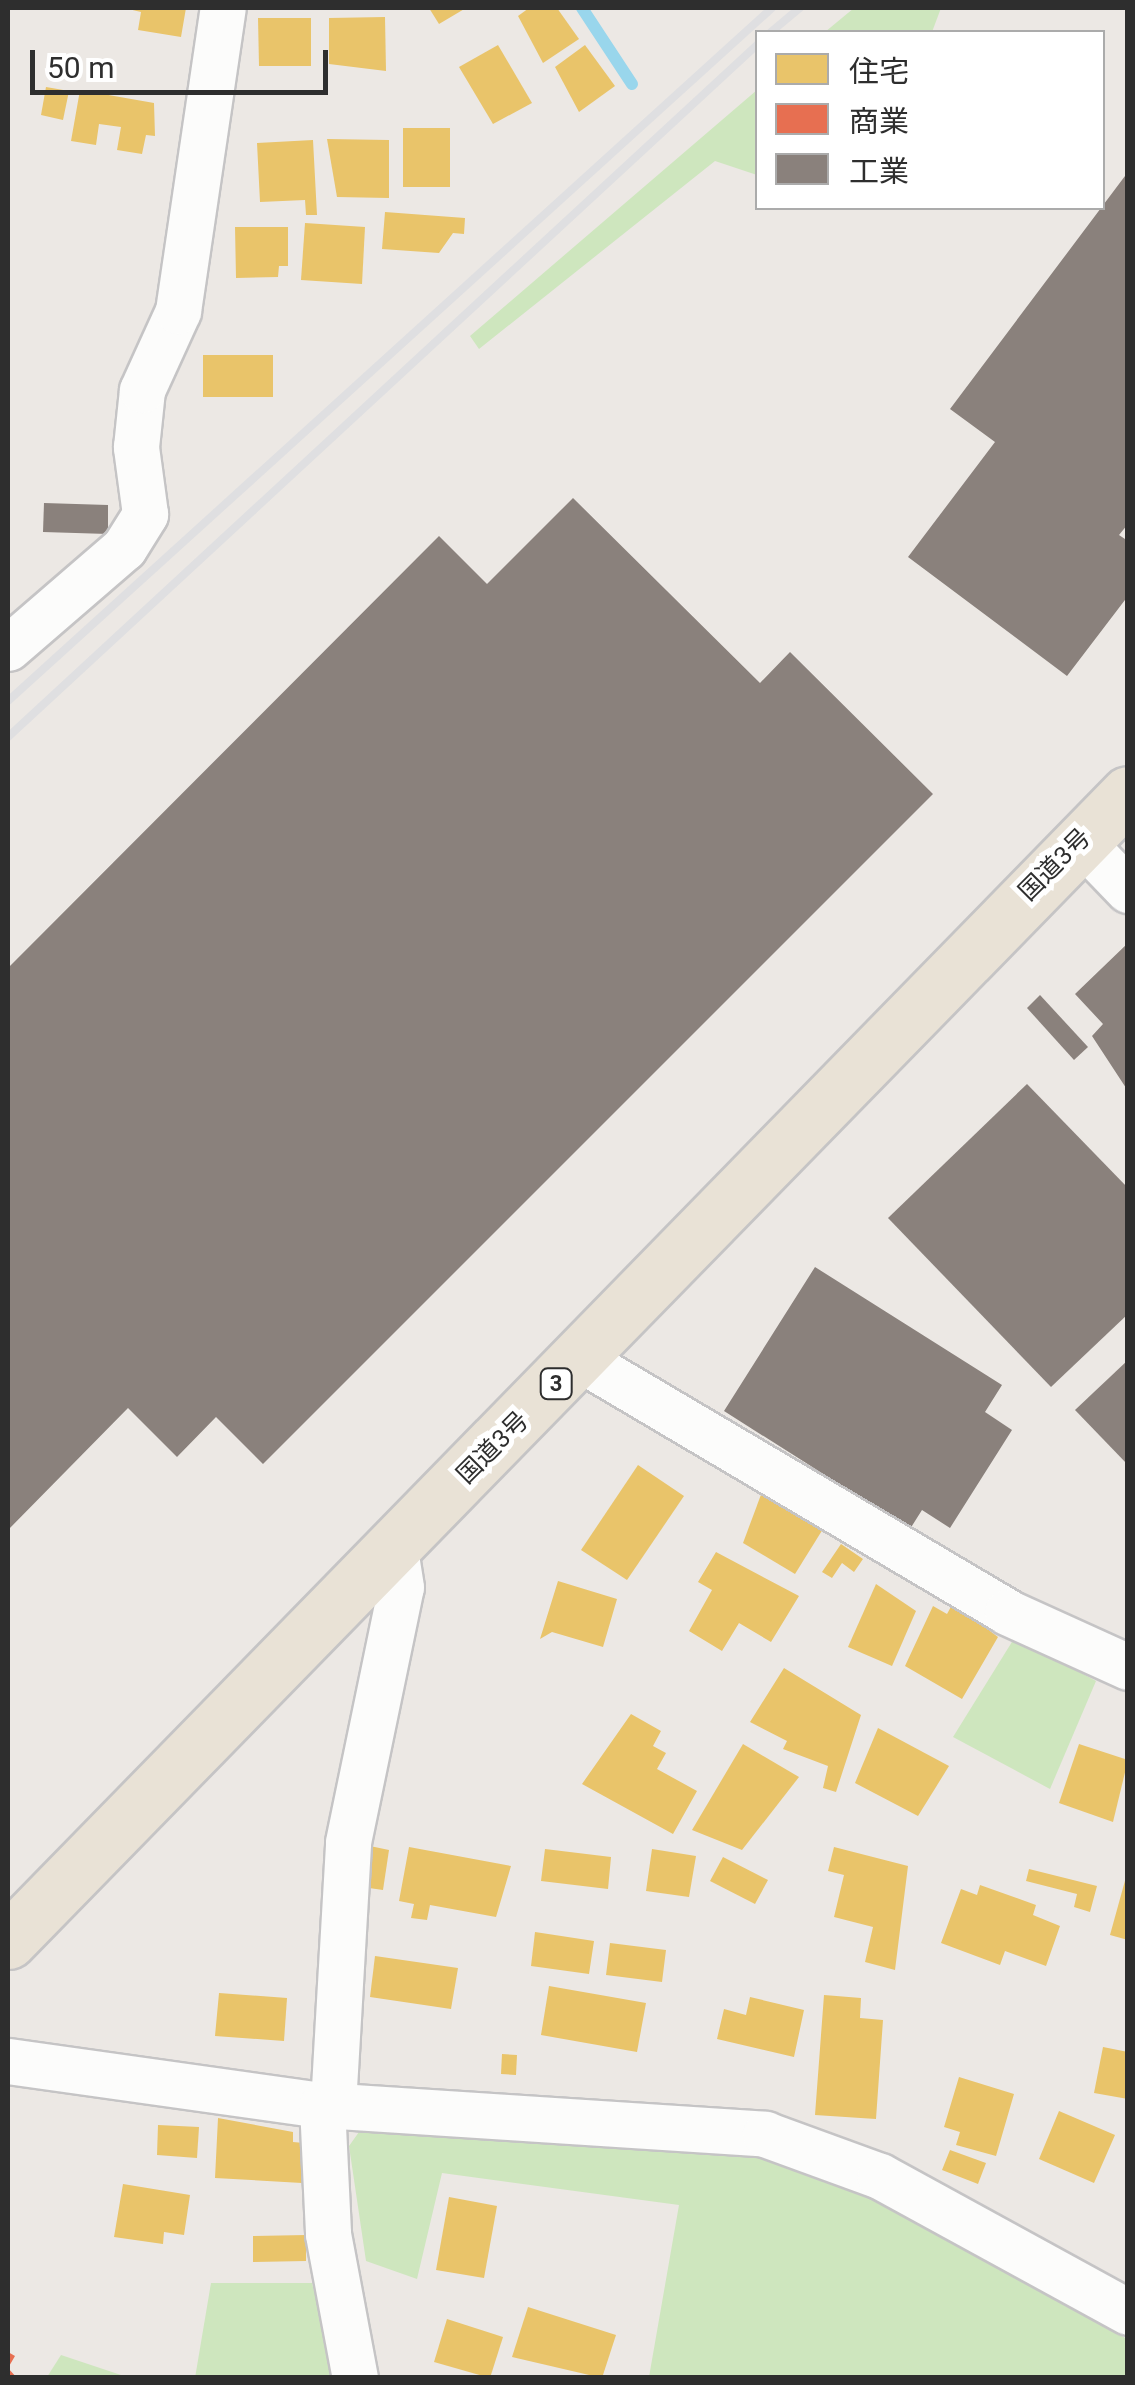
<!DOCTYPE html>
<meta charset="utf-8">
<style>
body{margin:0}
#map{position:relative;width:1135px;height:2385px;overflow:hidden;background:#ece8e4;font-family:Roboto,"Noto Sans JP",sans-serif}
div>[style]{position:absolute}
.green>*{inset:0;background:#cee6be}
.homes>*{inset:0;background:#e9c46a}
.shops>*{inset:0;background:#e76f51}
.industry>*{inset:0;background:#8a817c}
.stream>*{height:12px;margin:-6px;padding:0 6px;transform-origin:6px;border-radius:6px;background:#99d6ec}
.roads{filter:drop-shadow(2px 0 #c5c4c5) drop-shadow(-2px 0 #c5c4c5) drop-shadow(0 2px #c5c4c5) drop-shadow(0 -2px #c5c4c5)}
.minor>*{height:45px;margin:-22.5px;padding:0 22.5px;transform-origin:22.5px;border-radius:22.5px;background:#fcfcfb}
.trunk>*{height:55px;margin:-27.5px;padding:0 27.5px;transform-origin:27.5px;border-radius:27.5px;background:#e9e2d6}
.rail>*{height:8px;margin:-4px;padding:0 4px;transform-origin:4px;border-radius:4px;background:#dfdfe1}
span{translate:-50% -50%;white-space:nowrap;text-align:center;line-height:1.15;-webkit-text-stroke:10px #fff;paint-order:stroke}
.shield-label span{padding:2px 8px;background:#fff;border:2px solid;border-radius:8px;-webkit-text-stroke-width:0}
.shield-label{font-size:22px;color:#2e2e2e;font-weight:700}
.street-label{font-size:25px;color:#2e2e2e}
.frame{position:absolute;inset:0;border:10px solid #2e2e2e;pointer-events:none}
.legend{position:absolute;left:755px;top:30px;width:350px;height:180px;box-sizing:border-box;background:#fff;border:2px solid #ababab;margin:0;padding:12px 18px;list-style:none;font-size:30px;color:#2e2e2e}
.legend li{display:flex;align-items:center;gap:20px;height:50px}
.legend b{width:50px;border:2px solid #ababab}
.scale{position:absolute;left:30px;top:50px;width:298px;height:45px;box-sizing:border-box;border:5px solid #2e2e2e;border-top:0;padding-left:12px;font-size:30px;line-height:35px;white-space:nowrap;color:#2e2e2e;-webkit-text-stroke:8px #fff;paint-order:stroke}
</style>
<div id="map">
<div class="green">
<div style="clip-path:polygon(854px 8px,941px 8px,932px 32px,825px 32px)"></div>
<div style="clip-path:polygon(757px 90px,757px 175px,715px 161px,479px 349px,470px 336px)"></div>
<div style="clip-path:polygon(1015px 1637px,1096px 1681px,1050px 1789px,953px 1737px)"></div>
<div style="clip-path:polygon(364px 2125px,762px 2157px,866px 2196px,1127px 2339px,1127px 2377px,649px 2377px,679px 2205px,442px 2173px,417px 2279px,366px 2261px,349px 2146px)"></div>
<div style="clip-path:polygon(211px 2283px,312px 2283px,336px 2377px,195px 2378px)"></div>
<div style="clip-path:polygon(61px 2355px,127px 2377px,47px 2377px)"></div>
</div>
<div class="homes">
<div style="clip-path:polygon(124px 8px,186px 8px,181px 37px,138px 30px,141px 12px)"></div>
<div style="clip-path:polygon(429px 8px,466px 8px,439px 24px)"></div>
<div style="clip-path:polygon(529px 8px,557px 8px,579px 39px,543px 63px,518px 16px)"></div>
<div style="clip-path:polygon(385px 17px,386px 71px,329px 64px,329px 18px)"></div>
<div style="clip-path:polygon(258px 18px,311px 18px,311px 66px,259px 66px)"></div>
<div style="clip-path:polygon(498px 45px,532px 103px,493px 124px,459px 67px)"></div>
<div style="clip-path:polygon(585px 45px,615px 86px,579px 112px,555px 67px)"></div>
<div style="clip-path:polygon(46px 87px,69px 91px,63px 120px,41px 115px)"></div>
<div style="clip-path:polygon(80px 90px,154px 103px,155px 136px,146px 135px,142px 154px,117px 150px,121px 127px,99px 124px,96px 145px,71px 141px)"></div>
<div style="clip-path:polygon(403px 128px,450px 128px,450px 187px,403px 187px)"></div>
<div style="clip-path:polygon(327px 139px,389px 140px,389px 198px,337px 197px)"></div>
<div style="clip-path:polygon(313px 140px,317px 215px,306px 215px,305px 200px,260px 202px,257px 143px)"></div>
<div style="clip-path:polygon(385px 212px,465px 218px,464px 234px,453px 233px,439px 253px,382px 249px)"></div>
<div style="clip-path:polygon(305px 223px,365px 227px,362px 284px,301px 280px)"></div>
<div style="clip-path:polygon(235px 227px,288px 227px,288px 266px,279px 266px,278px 277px,236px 278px)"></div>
<div style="clip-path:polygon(203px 355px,273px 355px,273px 397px,203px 397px)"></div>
<div style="clip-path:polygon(638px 1465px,684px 1496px,627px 1580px,581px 1550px)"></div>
<div style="clip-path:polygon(762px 1492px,823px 1529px,795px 1574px,743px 1543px)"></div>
<div style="clip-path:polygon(841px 1544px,863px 1559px,854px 1572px,842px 1563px,832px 1578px,822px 1572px)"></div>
<div style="clip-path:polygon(716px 1552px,799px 1596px,771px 1642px,739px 1623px,722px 1651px,689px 1631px,712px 1590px,698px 1582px)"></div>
<div style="clip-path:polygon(558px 1581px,617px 1599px,603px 1647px,552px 1632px,540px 1639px)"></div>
<div style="clip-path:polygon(876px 1584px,916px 1611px,892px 1666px,848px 1647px)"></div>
<div style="clip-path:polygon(953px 1603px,998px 1637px,962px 1699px,905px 1666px,933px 1606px,947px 1614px)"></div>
<div style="clip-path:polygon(784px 1668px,861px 1715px,836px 1792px,823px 1788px,828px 1766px,783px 1749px,787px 1741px,750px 1722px)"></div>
<div style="clip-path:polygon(631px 1714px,661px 1731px,653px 1746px,666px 1753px,657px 1769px,697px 1791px,673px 1834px,582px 1784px)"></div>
<div style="clip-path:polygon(878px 1728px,949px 1766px,918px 1816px,855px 1783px)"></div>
<div style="clip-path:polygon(743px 1744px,799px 1777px,742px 1850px,692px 1830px)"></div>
<div style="clip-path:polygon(1079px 1744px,1128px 1760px,1113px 1822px,1059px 1803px)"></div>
<div style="clip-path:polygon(370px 1846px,389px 1850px,383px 1890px,362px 1887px)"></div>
<div style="clip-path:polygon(409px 1847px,511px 1866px,496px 1917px,430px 1905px,427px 1920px,411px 1918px,414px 1904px,399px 1901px)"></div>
<div style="clip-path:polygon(834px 1847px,908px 1866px,895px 1970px,865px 1962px,873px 1927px,834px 1917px,844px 1875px,828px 1871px)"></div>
<div style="clip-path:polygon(545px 1849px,611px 1857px,608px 1889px,541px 1881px)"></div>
<div style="clip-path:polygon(652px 1849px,696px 1856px,689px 1897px,646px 1891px)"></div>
<div style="clip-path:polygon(723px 1857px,768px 1880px,755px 1904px,710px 1881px)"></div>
<div style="clip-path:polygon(1029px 1869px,1097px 1886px,1090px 1912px,1074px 1907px,1077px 1894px,1026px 1881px)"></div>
<div style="clip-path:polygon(1126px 1877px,1128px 1877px,1128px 1940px,1110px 1935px)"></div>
<div style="clip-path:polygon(980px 1885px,1036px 1905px,1033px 1915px,1060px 1926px,1046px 1966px,1005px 1951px,1000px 1965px,941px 1943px,961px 1889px,977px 1895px)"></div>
<div style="clip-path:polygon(535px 1932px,594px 1941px,589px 1974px,531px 1966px)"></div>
<div style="clip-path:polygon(610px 1943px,666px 1950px,662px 1982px,606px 1975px)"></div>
<div style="clip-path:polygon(375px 1956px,458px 1968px,451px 2009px,370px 1997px)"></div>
<div style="clip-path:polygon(549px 1986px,646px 2003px,637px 2052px,541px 2035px)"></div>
<div style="clip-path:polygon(219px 1993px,287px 1998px,284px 2041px,215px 2036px)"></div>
<div style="clip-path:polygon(824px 1995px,861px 1998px,860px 2018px,883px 2020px,876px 2119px,815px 2115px)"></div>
<div style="clip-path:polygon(750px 1997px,804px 2010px,794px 2057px,717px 2039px,724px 2009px,746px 2015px)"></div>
<div style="clip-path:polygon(1103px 2047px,1128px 2052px,1128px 2099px,1094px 2093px)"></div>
<div style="clip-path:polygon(502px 2054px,517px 2055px,516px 2075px,501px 2074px)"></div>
<div style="clip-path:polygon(959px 2077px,1014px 2094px,996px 2156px,956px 2145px,960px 2132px,944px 2127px)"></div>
<div style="clip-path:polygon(1059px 2111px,1115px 2135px,1094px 2183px,1039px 2159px)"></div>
<div style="clip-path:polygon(218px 2118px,293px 2132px,293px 2142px,304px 2143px,302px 2183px,215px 2178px)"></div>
<div style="clip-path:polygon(158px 2125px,199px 2127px,197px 2158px,157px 2155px)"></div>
<div style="clip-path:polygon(950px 2150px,986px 2163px,978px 2184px,942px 2170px)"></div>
<div style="clip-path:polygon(123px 2184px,190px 2195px,184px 2235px,164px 2232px,163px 2244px,114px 2237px)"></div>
<div style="clip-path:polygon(449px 2197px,497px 2206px,484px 2278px,436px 2270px)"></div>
<div style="clip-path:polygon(306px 2235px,306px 2261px,253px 2262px,253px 2236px)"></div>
<div style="clip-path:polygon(528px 2307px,616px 2335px,602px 2378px,512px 2357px)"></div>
<div style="clip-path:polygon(447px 2319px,503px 2337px,490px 2378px,434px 2362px)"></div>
</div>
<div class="shops">
<div style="clip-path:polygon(8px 2352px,15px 2356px,8px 2368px,17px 2378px,8px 2378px)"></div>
</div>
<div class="industry">
<div style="clip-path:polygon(1128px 172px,1128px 524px,1119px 535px,1128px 541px,1128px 596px,1067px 676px,908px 557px,995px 442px,950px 409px)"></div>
<div style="clip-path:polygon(573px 498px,760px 683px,790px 652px,933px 794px,263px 1464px,216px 1417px,177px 1457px,128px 1408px,8px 1530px,8px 968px,439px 536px,487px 584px)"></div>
<div style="clip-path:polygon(44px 503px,108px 505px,108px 534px,43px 532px)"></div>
<div style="clip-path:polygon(1128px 943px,1128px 1091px,1092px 1036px,1103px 1024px,1075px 994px)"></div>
<div style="clip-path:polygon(1040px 995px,1088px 1047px,1074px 1060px,1027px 1008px)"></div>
<div style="clip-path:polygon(1027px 1084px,1128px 1188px,1128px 1314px,1051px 1387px,888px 1218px)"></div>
<div style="clip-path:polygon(815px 1267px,1002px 1385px,985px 1412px,1012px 1430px,950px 1528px,922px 1510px,910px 1529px,724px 1411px)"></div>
<div style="clip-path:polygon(1128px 1360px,1128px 1465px,1075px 1410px)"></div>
</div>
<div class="stream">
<div style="left:582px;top:8px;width:91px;rotate:56.7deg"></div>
</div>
<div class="roads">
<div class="minor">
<div style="left:8px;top:648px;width:153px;rotate:-40.8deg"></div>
<div style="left:124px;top:548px;width:40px;rotate:-58deg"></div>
<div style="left:145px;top:514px;width:68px;rotate:-97.7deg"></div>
<div style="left:136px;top:447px;width:57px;rotate:-84deg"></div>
<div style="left:142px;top:390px;width:87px;rotate:-65.5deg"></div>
<div style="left:178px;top:311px;width:306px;rotate:-81.6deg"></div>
<div style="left:1079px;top:839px;width:71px;rotate:46.1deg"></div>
<div style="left:580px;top:1359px;width:496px;rotate:30.6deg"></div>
<div style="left:1007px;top:1612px;width:133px;rotate:24.4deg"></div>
<div style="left:8px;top:2061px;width:317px;rotate:8deg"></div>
<div style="left:322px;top:2105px;width:444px;rotate:3.7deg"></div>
<div style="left:765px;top:2134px;width:122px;rotate:20.1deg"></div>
<div style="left:880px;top:2176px;width:283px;rotate:28.7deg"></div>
<div style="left:322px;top:2105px;width:129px;rotate:87.3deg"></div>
<div style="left:328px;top:2234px;width:147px;rotate:79.4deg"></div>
<div style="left:333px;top:2105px;width:263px;rotate:-86.7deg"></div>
<div style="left:348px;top:1842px;width:260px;rotate:-78.3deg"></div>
<div style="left:401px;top:1587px;width:39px;rotate:-99deg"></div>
</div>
<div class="trunk">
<div style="left:8px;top:1941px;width:1603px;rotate:-45.68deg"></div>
</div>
</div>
<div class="rail">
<div style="left:771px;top:32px;width:38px;rotate:-40deg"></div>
<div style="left:8px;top:701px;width:1031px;rotate:-42.21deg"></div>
<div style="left:8px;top:737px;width:1021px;rotate:-42.74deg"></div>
</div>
<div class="shield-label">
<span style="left:556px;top:1384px">3</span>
</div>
<div class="street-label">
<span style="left:1055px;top:865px;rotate:-45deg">国道3号</span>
<span style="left:493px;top:1448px;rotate:-45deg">国道3号</span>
</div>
<div class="frame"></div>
<ul class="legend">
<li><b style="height:28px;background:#e9c46a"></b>住宅</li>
<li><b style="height:28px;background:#e76f51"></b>商業</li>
<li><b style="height:28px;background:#8a817c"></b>工業</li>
</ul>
<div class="scale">50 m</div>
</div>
